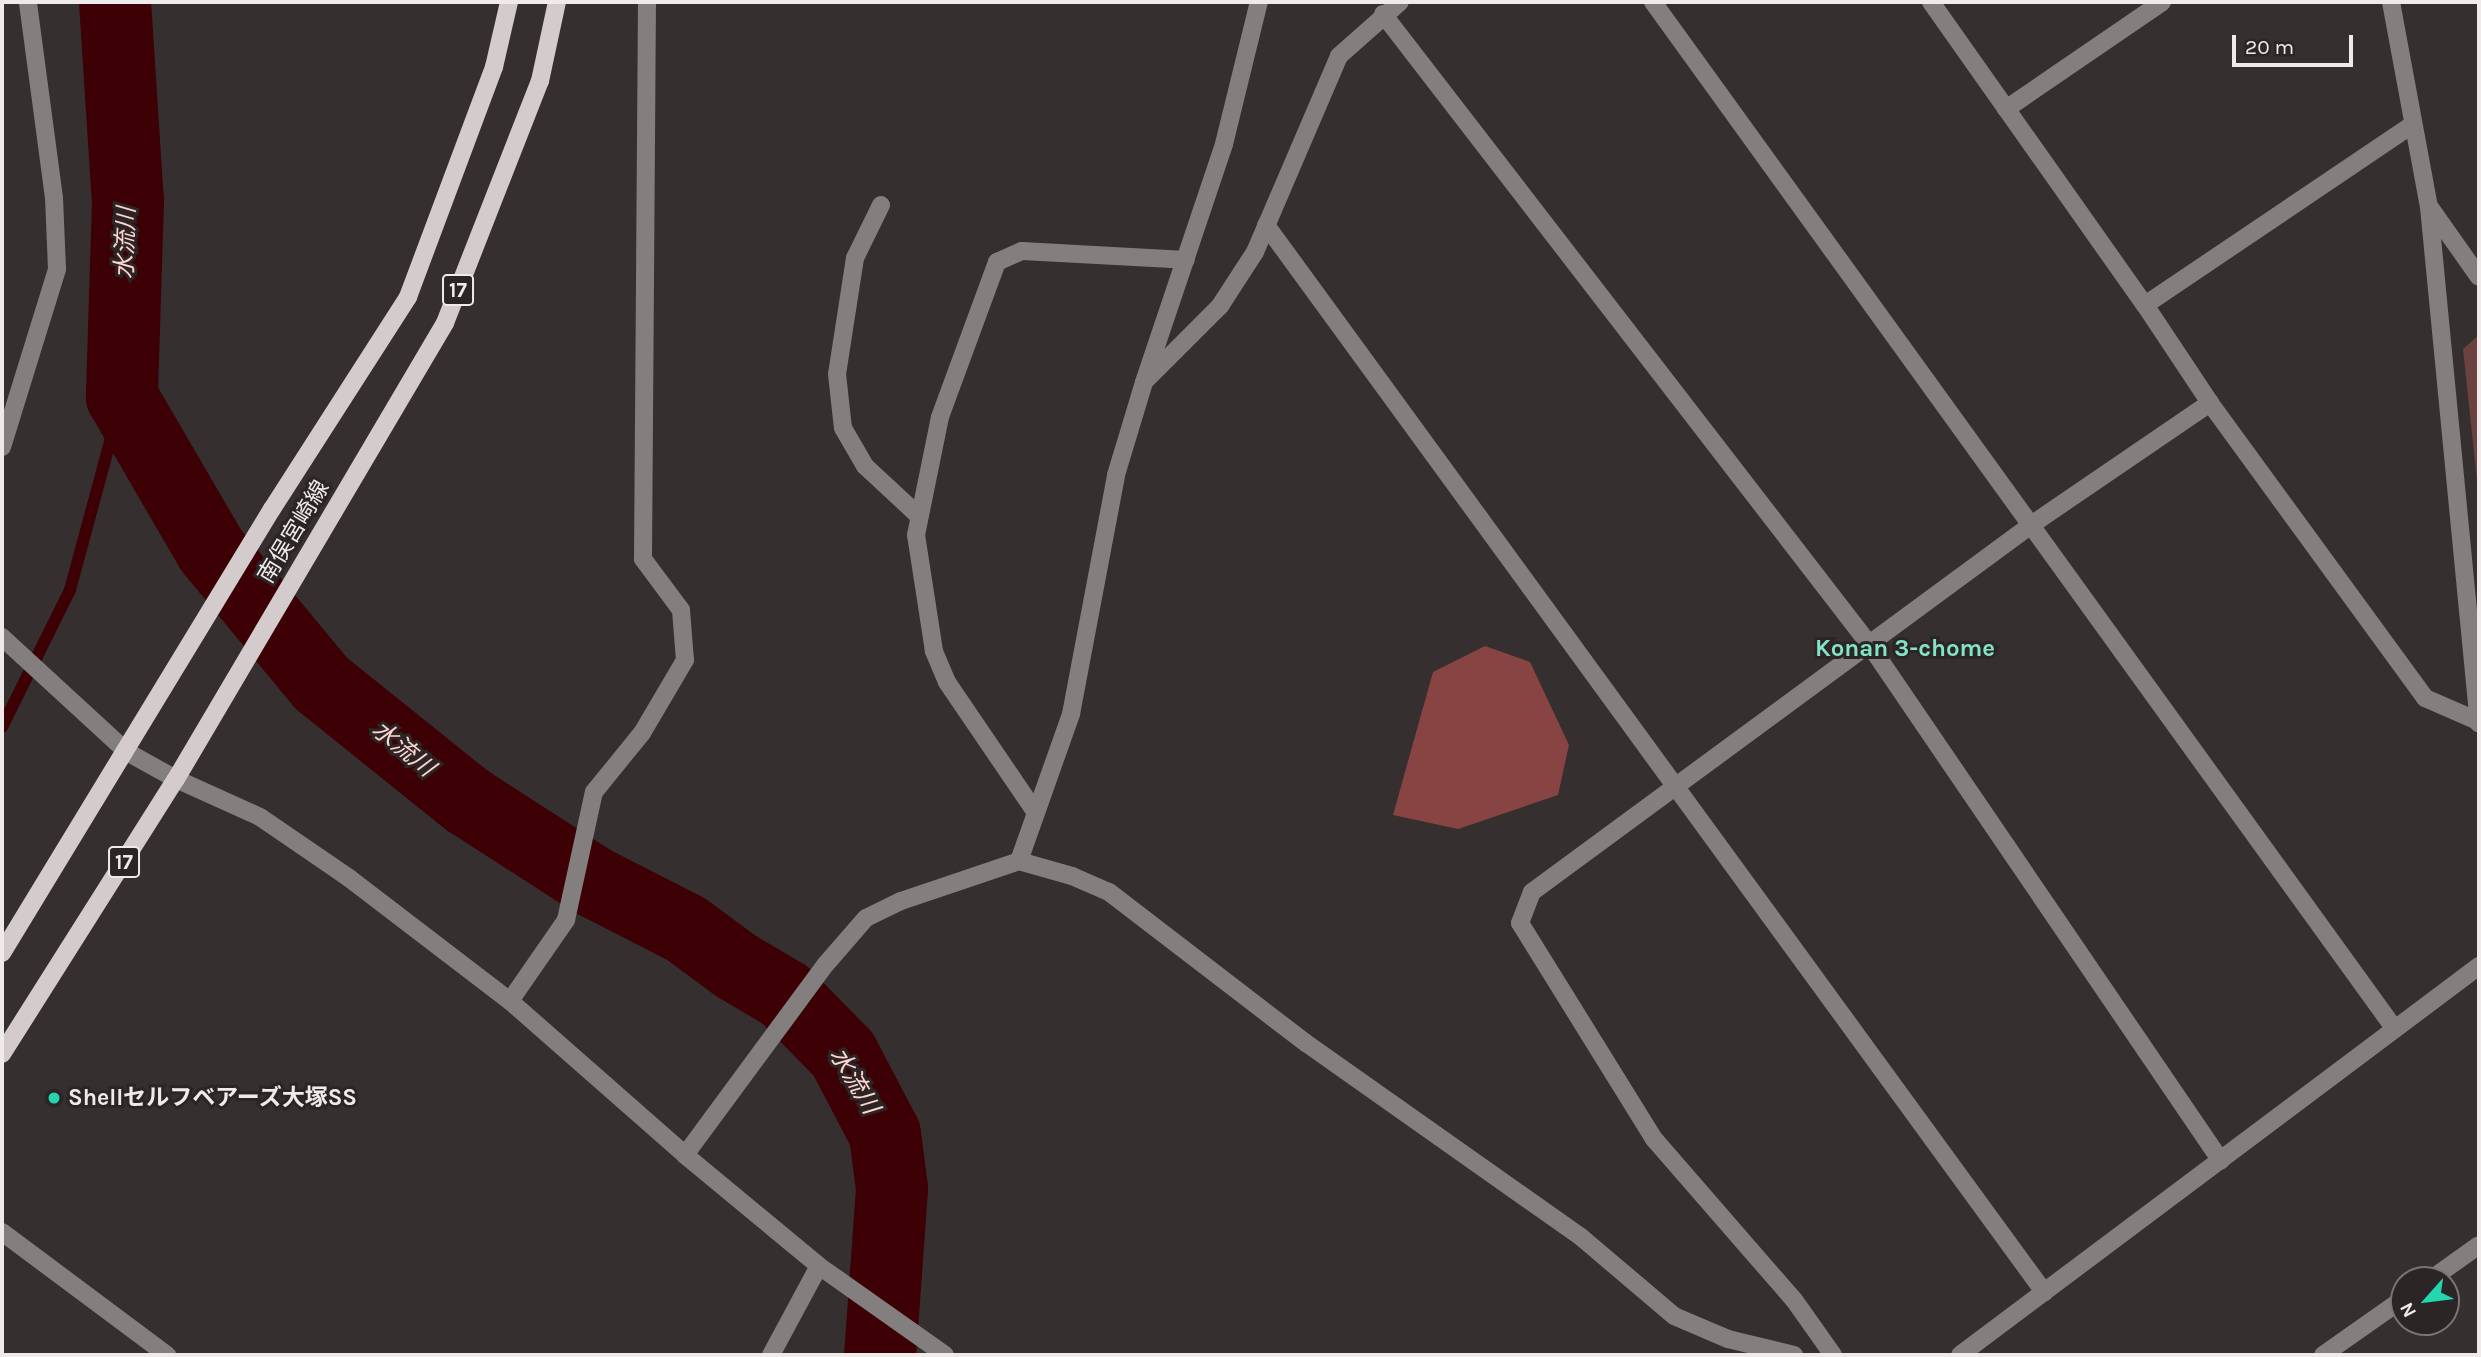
<!DOCTYPE html>
<meta charset="utf-8">
<style>
body{margin:0}
#map{position:relative;width:2481px;height:1357px;overflow:hidden;background:#362f2f;font-family:Karla,"Noto Sans JP",sans-serif}
div>[style]{position:absolute}
.green>*{inset:0;background:#6b4240}
.forest>*{inset:0;background:#874442}
.stream>*{height:12px;margin:-6px;padding:0 6px;transform-origin:6px;border-radius:6px;background:#3c0005}
.river>*{height:72px;margin:-36px;padding:0 36px;transform-origin:36px;border-radius:36px;background:#3c0005}
.minor>*{height:18px;margin:-9px;padding:0 9px;transform-origin:9px;border-radius:9px;background:#827f7e}
.major>*{height:18px;margin:-9px;padding:0 9px;transform-origin:9px;border-radius:9px;background:#d4cccc}
.dots>*{width:19px;height:19px;translate:-50% -50%;box-sizing:border-box;border:4px solid #2c2525;border-radius:50%}
span{translate:-50% -50%;white-space:nowrap;text-align:center;line-height:1.15;-webkit-text-stroke:6px #2c2525;paint-order:stroke}
.shield-label span{padding:2px 5px;background:#2c2525;border:2px solid;border-radius:5px;-webkit-text-stroke-width:0}
.shield-label{font-size:21px;color:#efebea;font-weight:700}
.street-label{font-size:23px;color:#efebea}
.poi-label{font-size:23px;color:#efebea;font-weight:700}
.left{translate:0 -50%;text-align:left}
.water-label{font-size:24px;color:#ffd4d1;font-style:italic}
.neighbourhood-label{font-size:24px;color:#83e3c7;font-weight:700}
.frame{position:absolute;inset:0;border:4px solid #efebea;pointer-events:none}
.north{position:absolute;left:2390px;top:1266px;width:70px;height:70px;box-sizing:border-box;background:#2c2525;border:2px solid #7a7474;border-radius:50%;rotate:242deg;font-size:19px;font-weight:700;line-height:28px;text-align:center;color:#efebea}
.north::after{content:'';display:block;margin:auto;width:24px;height:32px;background:#24d5af;clip-path:polygon(50% 0,100% 100%,50% 72%,0 100%)}
.scale{position:absolute;left:2232px;top:35px;width:121px;height:32px;box-sizing:border-box;border:4px solid #efebea;border-top:0;padding-left:9px;font-size:21px;line-height:24px;white-space:nowrap;color:#efebea;-webkit-text-stroke:5px #2c2525;paint-order:stroke}
</style>
<div id="map">
<div class="green">
<div style="clip-path:polygon(2479px 335px,2479px 499px,2463px 349px)"></div>
</div>
<div class="forest">
<div style="clip-path:polygon(1485px 646px,1530px 662px,1569px 745px,1558px 795px,1458px 829px,1393px 815px,1433px 672px)"></div>
</div>
<div class="stream">
<div style="left:2px;top:727px;width:153px;rotate:-63.6deg"></div>
<div style="left:70px;top:590px;width:200px;rotate:-74.9deg"></div>
</div>
<div class="river">
<div style="left:115px;top:2px;width:199px;rotate:86.3deg"></div>
<div style="left:128px;top:201px;width:196px;rotate:91.8deg"></div>
<div style="left:122px;top:397px;width:177px;rotate:59.8deg"></div>
<div style="left:211px;top:550px;width:173px;rotate:50.4deg"></div>
<div style="left:321px;top:683px;width:189px;rotate:38.8deg"></div>
<div style="left:468px;top:801px;width:148px;rotate:32.8deg"></div>
<div style="left:592px;top:881px;width:106px;rotate:27.1deg"></div>
<div style="left:686px;top:929px;width:62px;rotate:36.5deg"></div>
<div style="left:736px;top:966px;width:57px;rotate:30.6deg"></div>
<div style="left:785px;top:995px;width:83px;rotate:45.5deg"></div>
<div style="left:843px;top:1054px;width:90px;rotate:62.3deg"></div>
<div style="left:885px;top:1134px;width:55px;rotate:82.7deg"></div>
<div style="left:892px;top:1189px;width:166px;rotate:94.1deg"></div>
</div>
<div class="minor">
<div style="left:1653px;top:2px;width:1266px;rotate:54.16deg"></div>
<div style="left:1931px;top:2px;width:371px;rotate:54.8deg"></div>
<div style="left:2145px;top:305px;width:118px;rotate:56.4deg"></div>
<div style="left:2210px;top:403px;width:365px;rotate:53.9deg"></div>
<div style="left:2425px;top:698px;width:58px;rotate:23.5deg"></div>
<div style="left:2391px;top:2px;width:208px;rotate:79.5deg"></div>
<div style="left:2429px;top:207px;width:519px;rotate:84.48deg"></div>
<div style="left:1383px;top:14px;width:796px;rotate:52.35deg"></div>
<div style="left:1869px;top:644px;width:625px;rotate:55.75deg"></div>
<div style="left:2006px;top:109px;width:189px;rotate:-34.4deg"></div>
<div style="left:881px;top:205px;width:59px;rotate:116.1deg"></div>
<div style="left:855px;top:258px;width:117px;rotate:98.8deg"></div>
<div style="left:837px;top:374px;width:54px;rotate:83.7deg"></div>
<div style="left:843px;top:428px;width:44px;rotate:59.9deg"></div>
<div style="left:865px;top:466px;width:74px;rotate:42.8deg"></div>
<div style="left:2431px;top:209px;width:83px;rotate:54.8deg"></div>
<div style="left:1266px;top:225px;width:1321px;rotate:53.9deg"></div>
<div style="left:2145px;top:305px;width:323px;rotate:-34deg"></div>
<div style="left:1147px;top:379px;width:103px;rotate:-45deg"></div>
<div style="left:1220px;top:306px;width:64px;rotate:-57.1deg"></div>
<div style="left:1255px;top:252px;width:213px;rotate:-66.8deg"></div>
<div style="left:1339px;top:56px;width:81px;rotate:-41.5deg"></div>
<div style="left:2px;top:447px;width:186px;rotate:-72.8deg"></div>
<div style="left:57px;top:269px;width:71px;rotate:-92.4deg"></div>
<div style="left:54px;top:198px;width:198px;rotate:-97.6deg"></div>
<div style="left:2px;top:637px;width:170px;rotate:42.6deg"></div>
<div style="left:127px;top:752px;width:56px;rotate:28.9deg"></div>
<div style="left:176px;top:779px;width:92px;rotate:24.3deg"></div>
<div style="left:260px;top:817px;width:108px;rotate:34.4deg"></div>
<div style="left:349px;top:878px;width:203px;rotate:37.4deg"></div>
<div style="left:510px;top:1001px;width:233px;rotate:41.3deg"></div>
<div style="left:685px;top:1155px;width:174px;rotate:39.6deg"></div>
<div style="left:819px;top:1266px;width:154px;rotate:35.2deg"></div>
<div style="left:1036px;top:813px;width:158px;rotate:-124.2deg"></div>
<div style="left:947px;top:682px;width:34px;rotate:-113deg"></div>
<div style="left:934px;top:651px;width:117px;rotate:-98.8deg"></div>
<div style="left:916px;top:535px;width:120px;rotate:-78.5deg"></div>
<div style="left:940px;top:417px;width:165px;rotate:-69.8deg"></div>
<div style="left:997px;top:262px;width:27px;rotate:-24deg"></div>
<div style="left:1022px;top:251px;width:164px;rotate:3.1deg"></div>
<div style="left:1019px;top:861px;width:156px;rotate:-70.5deg"></div>
<div style="left:1071px;top:714px;width:243px;rotate:-79.3deg"></div>
<div style="left:1116px;top:475px;width:97px;rotate:-73.2deg"></div>
<div style="left:1144px;top:382px;width:251px;rotate:-71.4deg"></div>
<div style="left:1224px;top:144px;width:146px;rotate:-76.2deg"></div>
<div style="left:510px;top:1001px;width:98px;rotate:-55.3deg"></div>
<div style="left:566px;top:920px;width:131px;rotate:-77.7deg"></div>
<div style="left:594px;top:792px;width:76px;rotate:-50.9deg"></div>
<div style="left:642px;top:733px;width:85px;rotate:-59.5deg"></div>
<div style="left:685px;top:660px;width:50px;rotate:-94.6deg"></div>
<div style="left:681px;top:610px;width:64px;rotate:-126.7deg"></div>
<div style="left:643px;top:559px;width:557px;rotate:-89.59deg"></div>
<div style="left:685px;top:1155px;width:237px;rotate:-53.6deg"></div>
<div style="left:826px;top:964px;width:61px;rotate:-49deg"></div>
<div style="left:866px;top:918px;width:39px;rotate:-26deg"></div>
<div style="left:901px;top:901px;width:125px;rotate:-18.7deg"></div>
<div style="left:1019px;top:861px;width:55px;rotate:15.8deg"></div>
<div style="left:1072px;top:876px;width:40px;rotate:23.4deg"></div>
<div style="left:1109px;top:892px;width:248px;rotate:37.5deg"></div>
<div style="left:1306px;top:1043px;width:337px;rotate:35.2deg"></div>
<div style="left:1581px;top:1237px;width:122px;rotate:40.3deg"></div>
<div style="left:1674px;top:1316px;width:59px;rotate:23.1deg"></div>
<div style="left:1728px;top:1339px;width:68px;rotate:13.6deg"></div>
<div style="left:2px;top:1232px;width:206px;rotate:36.7deg"></div>
<div style="left:2430px;top:1280px;width:60px;rotate:-35.5deg"></div>
<div style="left:771px;top:1355px;width:101px;rotate:-61.7deg"></div>
<div style="left:1833px;top:1355px;width:67px;rotate:-125.3deg"></div>
<div style="left:1794px;top:1300px;width:213px;rotate:-131deg"></div>
<div style="left:1654px;top:1139px;width:254px;rotate:-121.8deg"></div>
<div style="left:1520px;top:923px;width:33px;rotate:-69deg"></div>
<div style="left:1532px;top:892px;width:619px;rotate:-36.33deg"></div>
<div style="left:2031px;top:525px;width:217px;rotate:-34.3deg"></div>
<div style="left:1960px;top:1355px;width:649px;rotate:-36.85deg"></div>
<div style="left:2323px;top:1355px;width:99px;rotate:-35.1deg"></div>
</div>
<div class="major">
<div style="left:2px;top:953px;width:520px;rotate:-58.7deg"></div>
<div style="left:272px;top:509px;width:252px;rotate:-57.3deg"></div>
<div style="left:408px;top:297px;width:246px;rotate:-69.5deg"></div>
<div style="left:494px;top:67px;width:67px;rotate:-77deg"></div>
<div style="left:2px;top:1054px;width:325px;rotate:-57.7deg"></div>
<div style="left:176px;top:779px;width:529px;rotate:-59.46deg"></div>
<div style="left:445px;top:323px;width:260px;rotate:-68.6deg"></div>
<div style="left:540px;top:81px;width:81px;rotate:-77.9deg"></div>
</div>
<div class="dots">
<div style="left:54px;top:1098px;background:#24d5af"></div>
</div>
<div class="shield-label">
<span style="left:458px;top:290px">17</span>
<span style="left:124px;top:862px">17</span>
</div>
<div class="street-label">
<span style="left:294px;top:532px;rotate:-59deg">南俣宮崎線</span>
</div>
<div class="poi-label">
<span class="left" style="left:68px;top:1098px">Shellセルフベアーズ大塚SS</span>
</div>
<div class="water-label">
<span style="left:126px;top:243px;rotate:-88deg">水流川</span>
<span style="left:403px;top:749px;rotate:39deg">水流川</span>
<span style="left:854px;top:1081px;rotate:59deg">水流川</span>
</div>
<div class="neighbourhood-label">
<span style="left:1905px;top:649px">Konan 3-chome</span>
</div>
<div class="frame"></div>
<div class="north">N</div>
<div class="scale">20 m</div>
</div>
